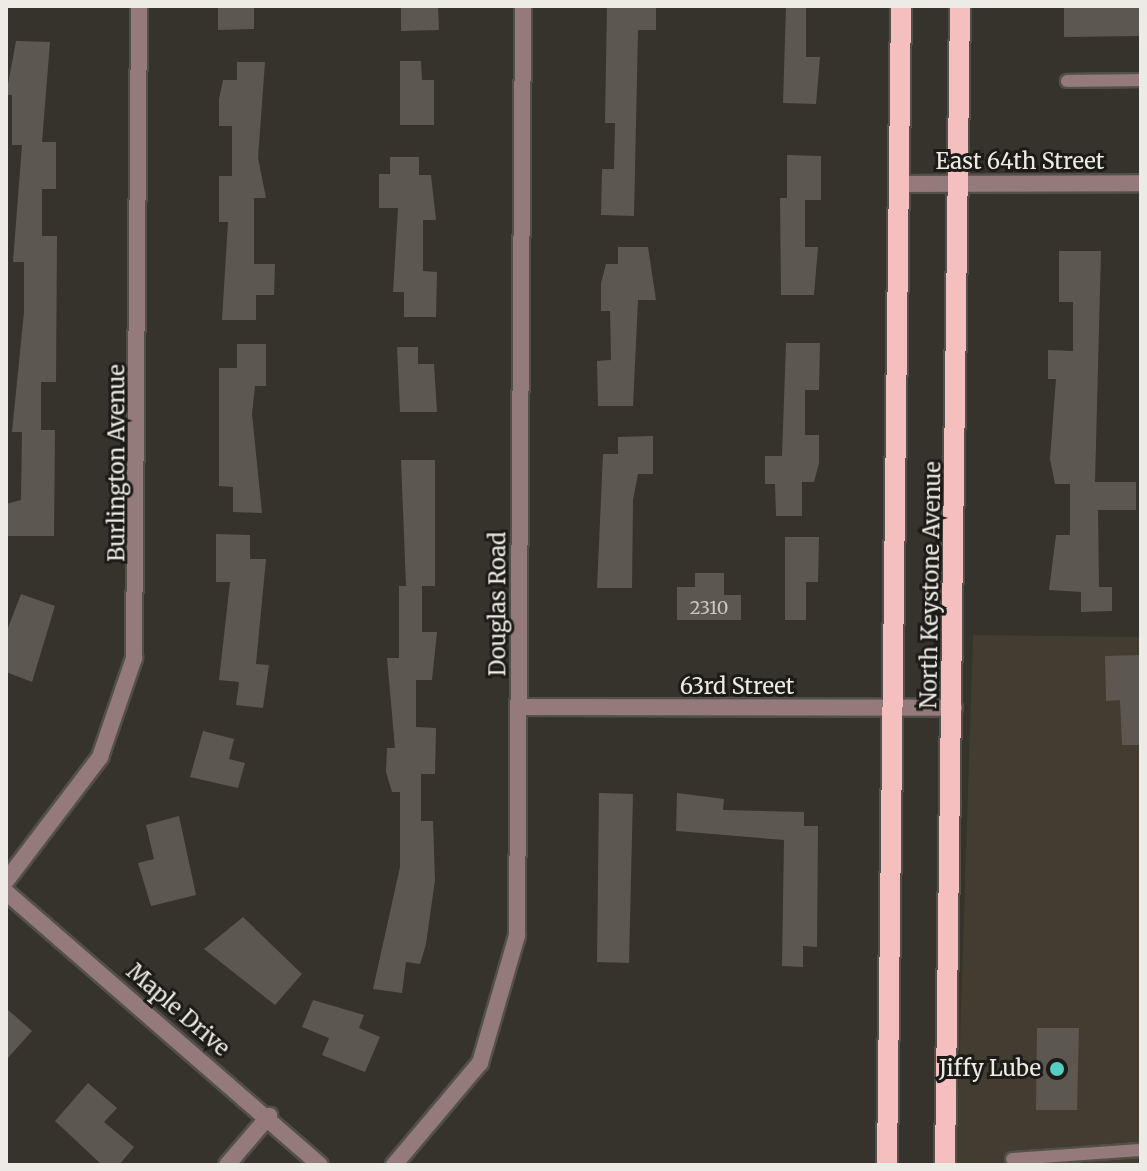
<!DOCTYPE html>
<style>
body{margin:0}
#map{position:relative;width:1147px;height:1171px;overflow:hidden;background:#36332c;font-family:Merriweather,serif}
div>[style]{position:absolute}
.built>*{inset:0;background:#423d30}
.building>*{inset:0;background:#5c5851}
.roads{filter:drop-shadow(2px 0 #53504a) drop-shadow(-2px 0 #53504a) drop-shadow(0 2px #53504a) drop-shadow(0 -2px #53504a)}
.lane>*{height:12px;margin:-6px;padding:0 6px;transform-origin:6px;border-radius:6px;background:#947a7a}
.street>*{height:16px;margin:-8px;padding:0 8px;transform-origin:8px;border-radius:8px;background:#947a7a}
.primary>*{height:20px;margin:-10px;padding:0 10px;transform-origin:10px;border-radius:10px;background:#f5bfc0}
.dots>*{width:22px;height:22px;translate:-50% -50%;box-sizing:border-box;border:4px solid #1c1b18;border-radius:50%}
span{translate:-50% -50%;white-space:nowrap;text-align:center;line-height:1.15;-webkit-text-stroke:6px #1c1b18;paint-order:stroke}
.number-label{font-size:18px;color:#c9c6c1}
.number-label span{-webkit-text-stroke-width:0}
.street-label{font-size:22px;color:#edebe6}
.poi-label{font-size:22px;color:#edebe6}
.right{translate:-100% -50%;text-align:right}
.frame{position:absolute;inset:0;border:8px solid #edebe6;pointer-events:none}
</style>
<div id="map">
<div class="built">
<div style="clip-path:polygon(973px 635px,1141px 637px,1141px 1165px,956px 1165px)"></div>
</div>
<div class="building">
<div style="clip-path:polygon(218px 6px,254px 6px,254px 29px,218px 30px)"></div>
<div style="clip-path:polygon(401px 6px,438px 6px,439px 30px,401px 31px)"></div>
<div style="clip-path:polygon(607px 6px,656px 6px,656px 30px,638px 30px,634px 216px,601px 215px,602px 169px,614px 169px,615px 123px,605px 123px)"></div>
<div style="clip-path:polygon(786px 6px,806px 6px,806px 57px,820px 57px,816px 104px,783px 103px)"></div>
<div style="clip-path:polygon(1064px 6px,1141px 6px,1141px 36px,1064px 37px)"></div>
<div style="clip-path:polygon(16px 41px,50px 42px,42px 142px,56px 142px,56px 189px,42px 189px,42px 236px,57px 236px,56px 382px,41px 382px,41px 430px,55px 430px,54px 536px,6px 536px,6px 504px,21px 500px,22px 432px,12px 432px,24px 312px,24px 262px,13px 262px,22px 145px,12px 145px,12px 95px,6px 95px)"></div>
<div style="clip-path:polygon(400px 61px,421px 61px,422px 80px,434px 80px,434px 125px,400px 125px)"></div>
<div style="clip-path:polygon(237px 62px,265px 62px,258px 158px,266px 198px,254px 198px,254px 264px,275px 264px,274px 295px,256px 295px,256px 320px,222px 320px,228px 222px,219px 222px,219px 176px,232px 176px,232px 126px,219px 126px,219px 99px,223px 80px,237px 80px)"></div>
<div style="clip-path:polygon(787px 155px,821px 156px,821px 200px,805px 200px,805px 247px,818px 247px,814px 295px,781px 295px,780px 198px,787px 198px)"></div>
<div style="clip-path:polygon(390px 157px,419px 157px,419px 175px,431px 175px,436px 220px,423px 220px,423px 271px,437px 272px,436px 317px,404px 317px,404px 292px,393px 292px,398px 208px,379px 208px,379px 174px,390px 174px)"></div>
<div style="clip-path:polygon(618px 247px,648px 247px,656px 300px,638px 300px,633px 406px,598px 406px,597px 361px,611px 360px,610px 311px,601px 311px,601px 283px,606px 264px,618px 264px)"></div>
<div style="clip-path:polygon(1059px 251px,1101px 251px,1095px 482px,1136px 482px,1136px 510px,1098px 510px,1099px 587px,1112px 587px,1112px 611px,1081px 612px,1081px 592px,1049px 590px,1056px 535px,1070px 535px,1070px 484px,1055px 484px,1050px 459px,1056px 379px,1048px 379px,1048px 350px,1073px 351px,1073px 302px,1059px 302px)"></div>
<div style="clip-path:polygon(786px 343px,820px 343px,819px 390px,805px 390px,805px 435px,819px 435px,819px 463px,814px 482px,802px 482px,802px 516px,776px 516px,775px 484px,765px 484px,765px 456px,782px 456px)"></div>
<div style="clip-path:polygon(237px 344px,266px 344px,266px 386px,255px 386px,252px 414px,262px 513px,233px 512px,233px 487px,219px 486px,219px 368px,237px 368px)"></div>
<div style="clip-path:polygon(397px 347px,418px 347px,418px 364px,434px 364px,437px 412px,400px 412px)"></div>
<div style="clip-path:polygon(653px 436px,653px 474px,638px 474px,633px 500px,632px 588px,597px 588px,603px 454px,618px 454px,618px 437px)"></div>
<div style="clip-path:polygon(401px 460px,435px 460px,435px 586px,422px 586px,422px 632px,437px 632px,432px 680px,416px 680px,416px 727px,436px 728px,435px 774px,421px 774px,421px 821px,433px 821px,435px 880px,426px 944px,420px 964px,406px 962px,402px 993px,373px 989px,400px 867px,400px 792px,392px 792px,386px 772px,387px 748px,395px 748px,387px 658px,399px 658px,399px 586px,406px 586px)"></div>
<div style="clip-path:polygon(216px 534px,250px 535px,250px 559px,266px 559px,256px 664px,269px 665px,263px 708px,236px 705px,239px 682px,219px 680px,230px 582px,216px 582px)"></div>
<div style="clip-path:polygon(785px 537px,819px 537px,818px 582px,806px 582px,806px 620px,785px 620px)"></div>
<div style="clip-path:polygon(695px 573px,724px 573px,724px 595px,741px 595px,741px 620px,677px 620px,677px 587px,695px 587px)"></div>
<div style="clip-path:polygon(21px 594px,55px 606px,32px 682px,6px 672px,6px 633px)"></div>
<div style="clip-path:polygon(1141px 655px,1141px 745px,1122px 745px,1120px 700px,1106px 701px,1105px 656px)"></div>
<div style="clip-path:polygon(203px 731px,234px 739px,229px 759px,245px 763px,238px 788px,190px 777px)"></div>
<div style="clip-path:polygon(599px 793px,633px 794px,629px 963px,597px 962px)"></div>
<div style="clip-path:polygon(677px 793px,724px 799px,723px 810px,804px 812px,804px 826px,818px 826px,817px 947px,803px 946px,803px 967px,782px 966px,784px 840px,676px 831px)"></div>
<div style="clip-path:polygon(179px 816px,196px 895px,151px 906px,138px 863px,154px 859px,146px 825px)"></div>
<div style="clip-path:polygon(243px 917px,302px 974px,275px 1005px,204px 949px)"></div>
<div style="clip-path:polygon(313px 1000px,364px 1015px,359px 1028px,380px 1037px,365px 1072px,322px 1055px,329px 1038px,302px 1027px)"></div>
<div style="clip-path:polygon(6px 1008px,32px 1031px,6px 1060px)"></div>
<div style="clip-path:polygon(1037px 1028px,1079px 1028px,1077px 1110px,1036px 1110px)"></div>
<div style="clip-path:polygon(88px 1083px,117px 1108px,104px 1122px,134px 1147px,119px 1165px,102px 1165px,55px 1121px)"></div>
</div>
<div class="roads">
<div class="lane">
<div style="left:1067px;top:81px;width:74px;rotate:-0.8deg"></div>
<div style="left:1012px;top:1159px;width:129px;rotate:-4deg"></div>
</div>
<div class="street">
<div style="left:900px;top:184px;width:241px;rotate:-0.2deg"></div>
<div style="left:520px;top:707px;width:434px;rotate:0.1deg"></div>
<div style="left:6px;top:881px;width:156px;rotate:-52.8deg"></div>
<div style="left:100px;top:757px;width:105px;rotate:-71deg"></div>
<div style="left:134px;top:658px;width:652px;rotate:-89.56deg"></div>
<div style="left:6px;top:892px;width:416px;rotate:41deg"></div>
<div style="left:227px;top:1165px;width:65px;rotate:-49.4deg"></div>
<div style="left:394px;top:1165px;width:133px;rotate:-49.9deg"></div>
<div style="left:480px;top:1063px;width:132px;rotate:-73.8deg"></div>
<div style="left:517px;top:936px;width:930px;rotate:-89.63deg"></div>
</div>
<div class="primary">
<div style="left:887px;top:1165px;width:1159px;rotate:-89.31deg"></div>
<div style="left:945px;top:1165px;width:1159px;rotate:-89.26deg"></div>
</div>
</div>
<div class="dots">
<div style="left:1057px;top:1069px;background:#57cec2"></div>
</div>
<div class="number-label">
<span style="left:709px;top:608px">2310</span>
</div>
<div class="street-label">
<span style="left:1020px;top:162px">East 64th Street</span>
<span style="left:117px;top:463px;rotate:-90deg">Burlington Avenue</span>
<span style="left:931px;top:585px;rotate:-89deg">North Keystone Avenue</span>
<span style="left:498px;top:604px;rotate:-90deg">Douglas Road</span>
<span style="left:737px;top:687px">63rd Street</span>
<span style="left:178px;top:1010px;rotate:41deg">Maple Drive</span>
</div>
<div class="poi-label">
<span class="right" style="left:1041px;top:1069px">Jiffy Lube</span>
</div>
<div class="frame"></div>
</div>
